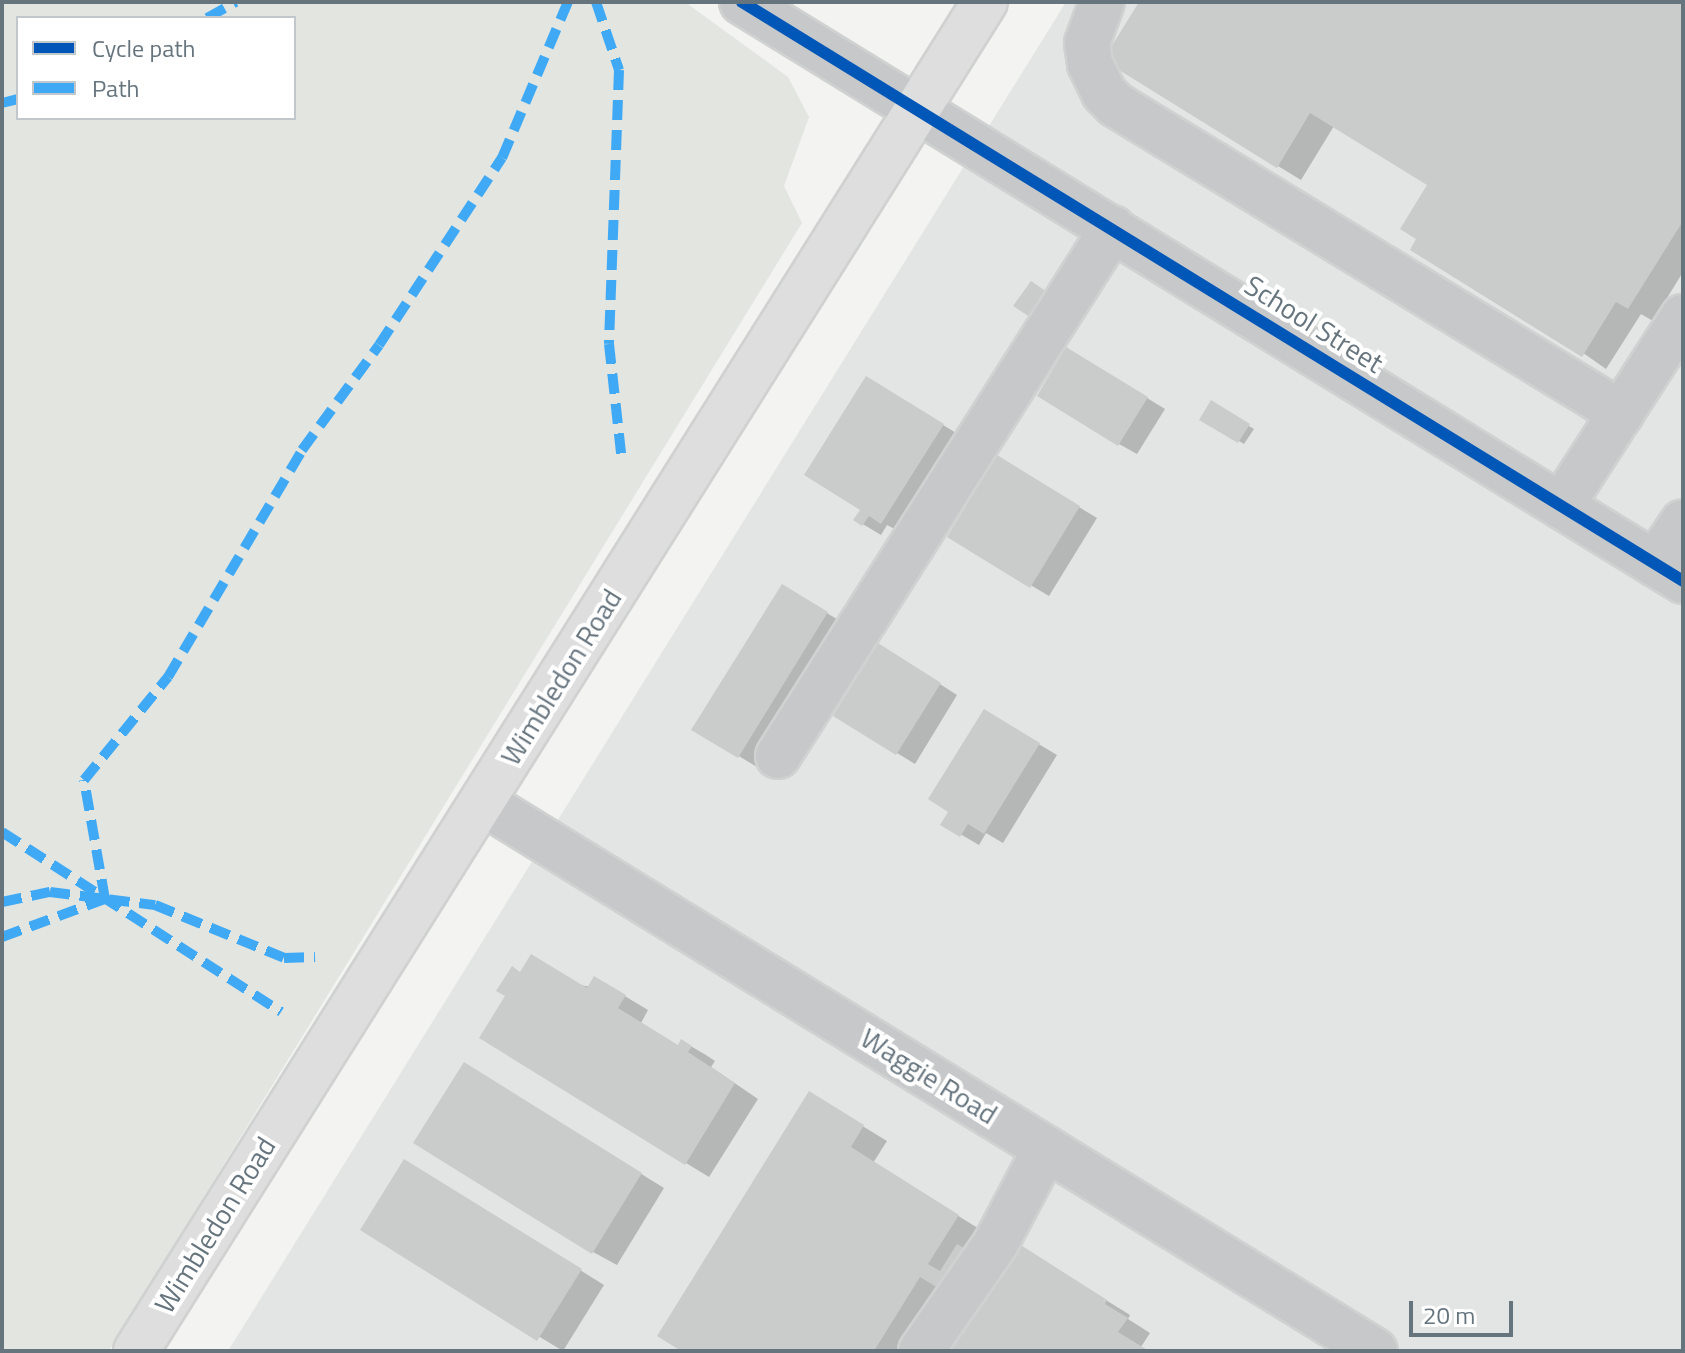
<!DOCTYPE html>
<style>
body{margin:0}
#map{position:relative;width:1685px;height:1353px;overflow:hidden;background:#f3f3f1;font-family:"Titillium Web",sans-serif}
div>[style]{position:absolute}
.built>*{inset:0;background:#e3e4e4}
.green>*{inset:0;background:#e2e5e0}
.shadow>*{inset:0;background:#0003}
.building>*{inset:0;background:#cacbcb}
.roads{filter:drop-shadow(2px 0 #d0d1d1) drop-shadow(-2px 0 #d0d1d1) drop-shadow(0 2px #d0d1d1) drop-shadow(0 -2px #d0d1d1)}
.minor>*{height:44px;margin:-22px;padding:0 22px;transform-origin:22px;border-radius:22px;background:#c7c8c9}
.major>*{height:44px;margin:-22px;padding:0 22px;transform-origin:22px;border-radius:22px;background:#dddedd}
.quiet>*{height:10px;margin-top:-5px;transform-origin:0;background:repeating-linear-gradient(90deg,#3fa9f5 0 20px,transparent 0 30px)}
.cycleway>*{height:12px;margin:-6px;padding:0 6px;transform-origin:6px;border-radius:6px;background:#0057b8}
span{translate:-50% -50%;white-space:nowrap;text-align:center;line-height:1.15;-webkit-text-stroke:8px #fff;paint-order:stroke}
.street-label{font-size:28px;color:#66747e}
.frame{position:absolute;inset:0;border:4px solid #66747e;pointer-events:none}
.legend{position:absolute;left:16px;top:16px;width:280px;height:104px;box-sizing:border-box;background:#fff;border:2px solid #c2c7cb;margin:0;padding:10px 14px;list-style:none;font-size:24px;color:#66747e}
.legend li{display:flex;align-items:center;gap:16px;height:40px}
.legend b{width:40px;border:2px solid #c2c7cb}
.scale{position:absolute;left:1409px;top:1301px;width:104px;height:36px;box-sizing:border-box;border:4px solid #66747e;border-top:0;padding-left:10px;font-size:24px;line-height:28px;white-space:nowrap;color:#66747e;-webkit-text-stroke:6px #fff;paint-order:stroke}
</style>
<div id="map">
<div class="built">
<div style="clip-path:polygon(1066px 2px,1683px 2px,1683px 1351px,228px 1351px)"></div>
</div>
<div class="green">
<div style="clip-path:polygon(evenodd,2px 2px,685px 2px,788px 77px,809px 117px,784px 186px,802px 223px,109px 1351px,2px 1351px,2px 2px,18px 18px,294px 18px,294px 118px,18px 118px,18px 18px)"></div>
</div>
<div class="shadow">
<div style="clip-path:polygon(1141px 2px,1683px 2px,1683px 272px,1653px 321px,1641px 314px,1606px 369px,1419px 238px,1430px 185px,1334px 126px,1301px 180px,1278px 166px)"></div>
<div style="clip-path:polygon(1085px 360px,1165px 409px,1137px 454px,1119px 444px)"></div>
<div style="clip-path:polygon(885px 389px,961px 436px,900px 532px,887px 525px,881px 535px,856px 520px,862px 509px)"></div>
<div style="clip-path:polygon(1211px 403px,1254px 429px,1244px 444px,1202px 419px)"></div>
<div style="clip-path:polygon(1015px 468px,1097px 518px,1049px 596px,949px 537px)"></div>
<div style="clip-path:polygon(782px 586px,845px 624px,757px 767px,694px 729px)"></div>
<div style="clip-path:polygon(896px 656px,957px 695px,915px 764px,897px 753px)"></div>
<div style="clip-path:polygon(1002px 722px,1057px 755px,1003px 843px,986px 833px,979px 845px,943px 824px)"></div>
<div style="clip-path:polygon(521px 974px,618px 992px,648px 1010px,641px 1023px,679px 1047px,682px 1041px,706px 1055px,715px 1061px,711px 1067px,758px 1099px,709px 1177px,686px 1163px)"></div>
<div style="clip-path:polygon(488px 1079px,664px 1188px,617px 1265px,593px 1252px)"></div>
<div style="clip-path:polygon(833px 1108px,887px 1141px,873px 1163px,981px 1230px,906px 1351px,685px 1351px)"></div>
<div style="clip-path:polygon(428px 1175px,604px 1285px,563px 1351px,363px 1230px)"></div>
<div style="clip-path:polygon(1040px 1259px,1130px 1315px,1128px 1319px,1150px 1333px,1141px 1347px,1147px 1351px,949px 1351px)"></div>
</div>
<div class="building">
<div style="clip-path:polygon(1139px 2px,1683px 2px,1683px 221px,1628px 309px,1616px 302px,1582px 357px,1410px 250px,1416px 239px,1400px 229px,1427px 185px,1310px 113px,1277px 168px,1103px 60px)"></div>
<div style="clip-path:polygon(1031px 281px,1047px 292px,1030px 317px,1013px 306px)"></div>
<div style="clip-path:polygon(1066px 347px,1148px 397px,1118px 446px,1037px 396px)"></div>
<div style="clip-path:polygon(866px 376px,944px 424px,881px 524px,869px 516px,862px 526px,853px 520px,860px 510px,804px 475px)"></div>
<div style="clip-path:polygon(1211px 400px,1250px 424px,1238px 443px,1199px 420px)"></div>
<div style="clip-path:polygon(997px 455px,1080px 506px,1030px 588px,947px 537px)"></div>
<div style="clip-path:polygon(782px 584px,828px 612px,738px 758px,691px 730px)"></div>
<div style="clip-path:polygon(878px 643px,941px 683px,896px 755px,833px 716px)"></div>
<div style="clip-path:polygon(984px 709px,1040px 743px,984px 834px,968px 824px,960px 837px,940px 825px,948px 812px,928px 799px)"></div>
<div style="clip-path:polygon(531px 954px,587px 988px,594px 976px,626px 995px,618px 1008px,678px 1045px,681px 1039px,692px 1046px,688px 1052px,735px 1083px,685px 1165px,479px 1038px,505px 996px,496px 991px,512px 966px,520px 972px)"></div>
<div style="clip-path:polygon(464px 1062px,642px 1173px,592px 1254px,413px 1143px)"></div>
<div style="clip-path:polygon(809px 1091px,864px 1125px,851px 1147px,959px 1215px,928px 1264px,940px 1271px,957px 1244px,967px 1250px,946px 1293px,920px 1277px,874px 1351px,681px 1351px,657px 1336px)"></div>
<div style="clip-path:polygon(404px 1159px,582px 1269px,537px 1341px,360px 1230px)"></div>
<div style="clip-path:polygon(1016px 1242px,1107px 1300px,1105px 1304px,1128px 1318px,1118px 1332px,1149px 1351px,947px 1351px)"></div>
</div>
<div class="roads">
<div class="minor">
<div style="left:742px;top:2px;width:1105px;rotate:31.6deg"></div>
<div style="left:1102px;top:2px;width:44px;rotate:110.1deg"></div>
<div style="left:1087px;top:43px;width:21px;rotate:82deg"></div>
<div style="left:1090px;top:64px;width:32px;rotate:64deg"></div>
<div style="left:1104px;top:93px;width:17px;rotate:45deg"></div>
<div style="left:1116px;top:105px;width:592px;rotate:31.38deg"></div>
<div style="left:1561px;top:506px;width:225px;rotate:-57.2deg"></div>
<div style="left:1655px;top:564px;width:50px;rotate:-56.3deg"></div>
<div style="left:778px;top:756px;width:625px;rotate:-57.61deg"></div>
<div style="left:482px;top:802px;width:1048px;rotate:31.58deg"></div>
<div style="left:921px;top:1351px;width:131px;rotate:-55.2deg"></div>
<div style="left:996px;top:1243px;width:107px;rotate:-62.2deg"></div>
</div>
<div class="major">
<div style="left:136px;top:1351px;width:1594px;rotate:-57.82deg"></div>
</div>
</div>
<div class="quiet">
<div style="left:596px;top:2px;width:72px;rotate:71.3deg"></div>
<div style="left:619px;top:70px;width:274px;rotate:92.1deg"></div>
<div style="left:609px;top:344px;width:118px;rotate:83.7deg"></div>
<div style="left:207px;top:18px;width:33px;rotate:-29deg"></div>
<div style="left:2px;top:103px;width:16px;rotate:-14deg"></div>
<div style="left:2px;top:832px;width:332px;rotate:32.8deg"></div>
<div style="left:2px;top:902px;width:49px;rotate:-11.8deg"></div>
<div style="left:50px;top:892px;width:106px;rotate:7.1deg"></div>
<div style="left:155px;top:905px;width:139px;rotate:22.3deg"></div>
<div style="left:284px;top:958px;width:31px;rotate:-2deg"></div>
<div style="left:2px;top:937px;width:110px;rotate:-20.3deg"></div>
<div style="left:105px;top:899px;width:121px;rotate:-100deg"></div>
<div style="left:84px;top:780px;width:133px;rotate:-50.8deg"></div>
<div style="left:168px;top:677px;width:264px;rotate:-59.4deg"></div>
<div style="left:302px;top:450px;width:130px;rotate:-53.7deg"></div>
<div style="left:379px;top:345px;width:224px;rotate:-56.7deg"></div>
<div style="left:502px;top:158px;width:169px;rotate:-67.1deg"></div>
</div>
<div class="cycleway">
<div style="left:742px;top:2px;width:1105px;rotate:31.6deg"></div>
</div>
<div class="street-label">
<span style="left:1314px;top:324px;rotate:32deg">School Street</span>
<span style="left:561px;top:677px;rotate:-58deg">Wimbledon Road</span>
<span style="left:929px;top:1076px;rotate:32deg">Waggie Road</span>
<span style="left:215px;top:1225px;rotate:-58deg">Wimbledon Road</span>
</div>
<div class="frame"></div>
<ul class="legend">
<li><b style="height:10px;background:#0057b8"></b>Cycle path</li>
<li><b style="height:10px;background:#3fa9f5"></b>Path</li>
</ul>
<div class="scale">20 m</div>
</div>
